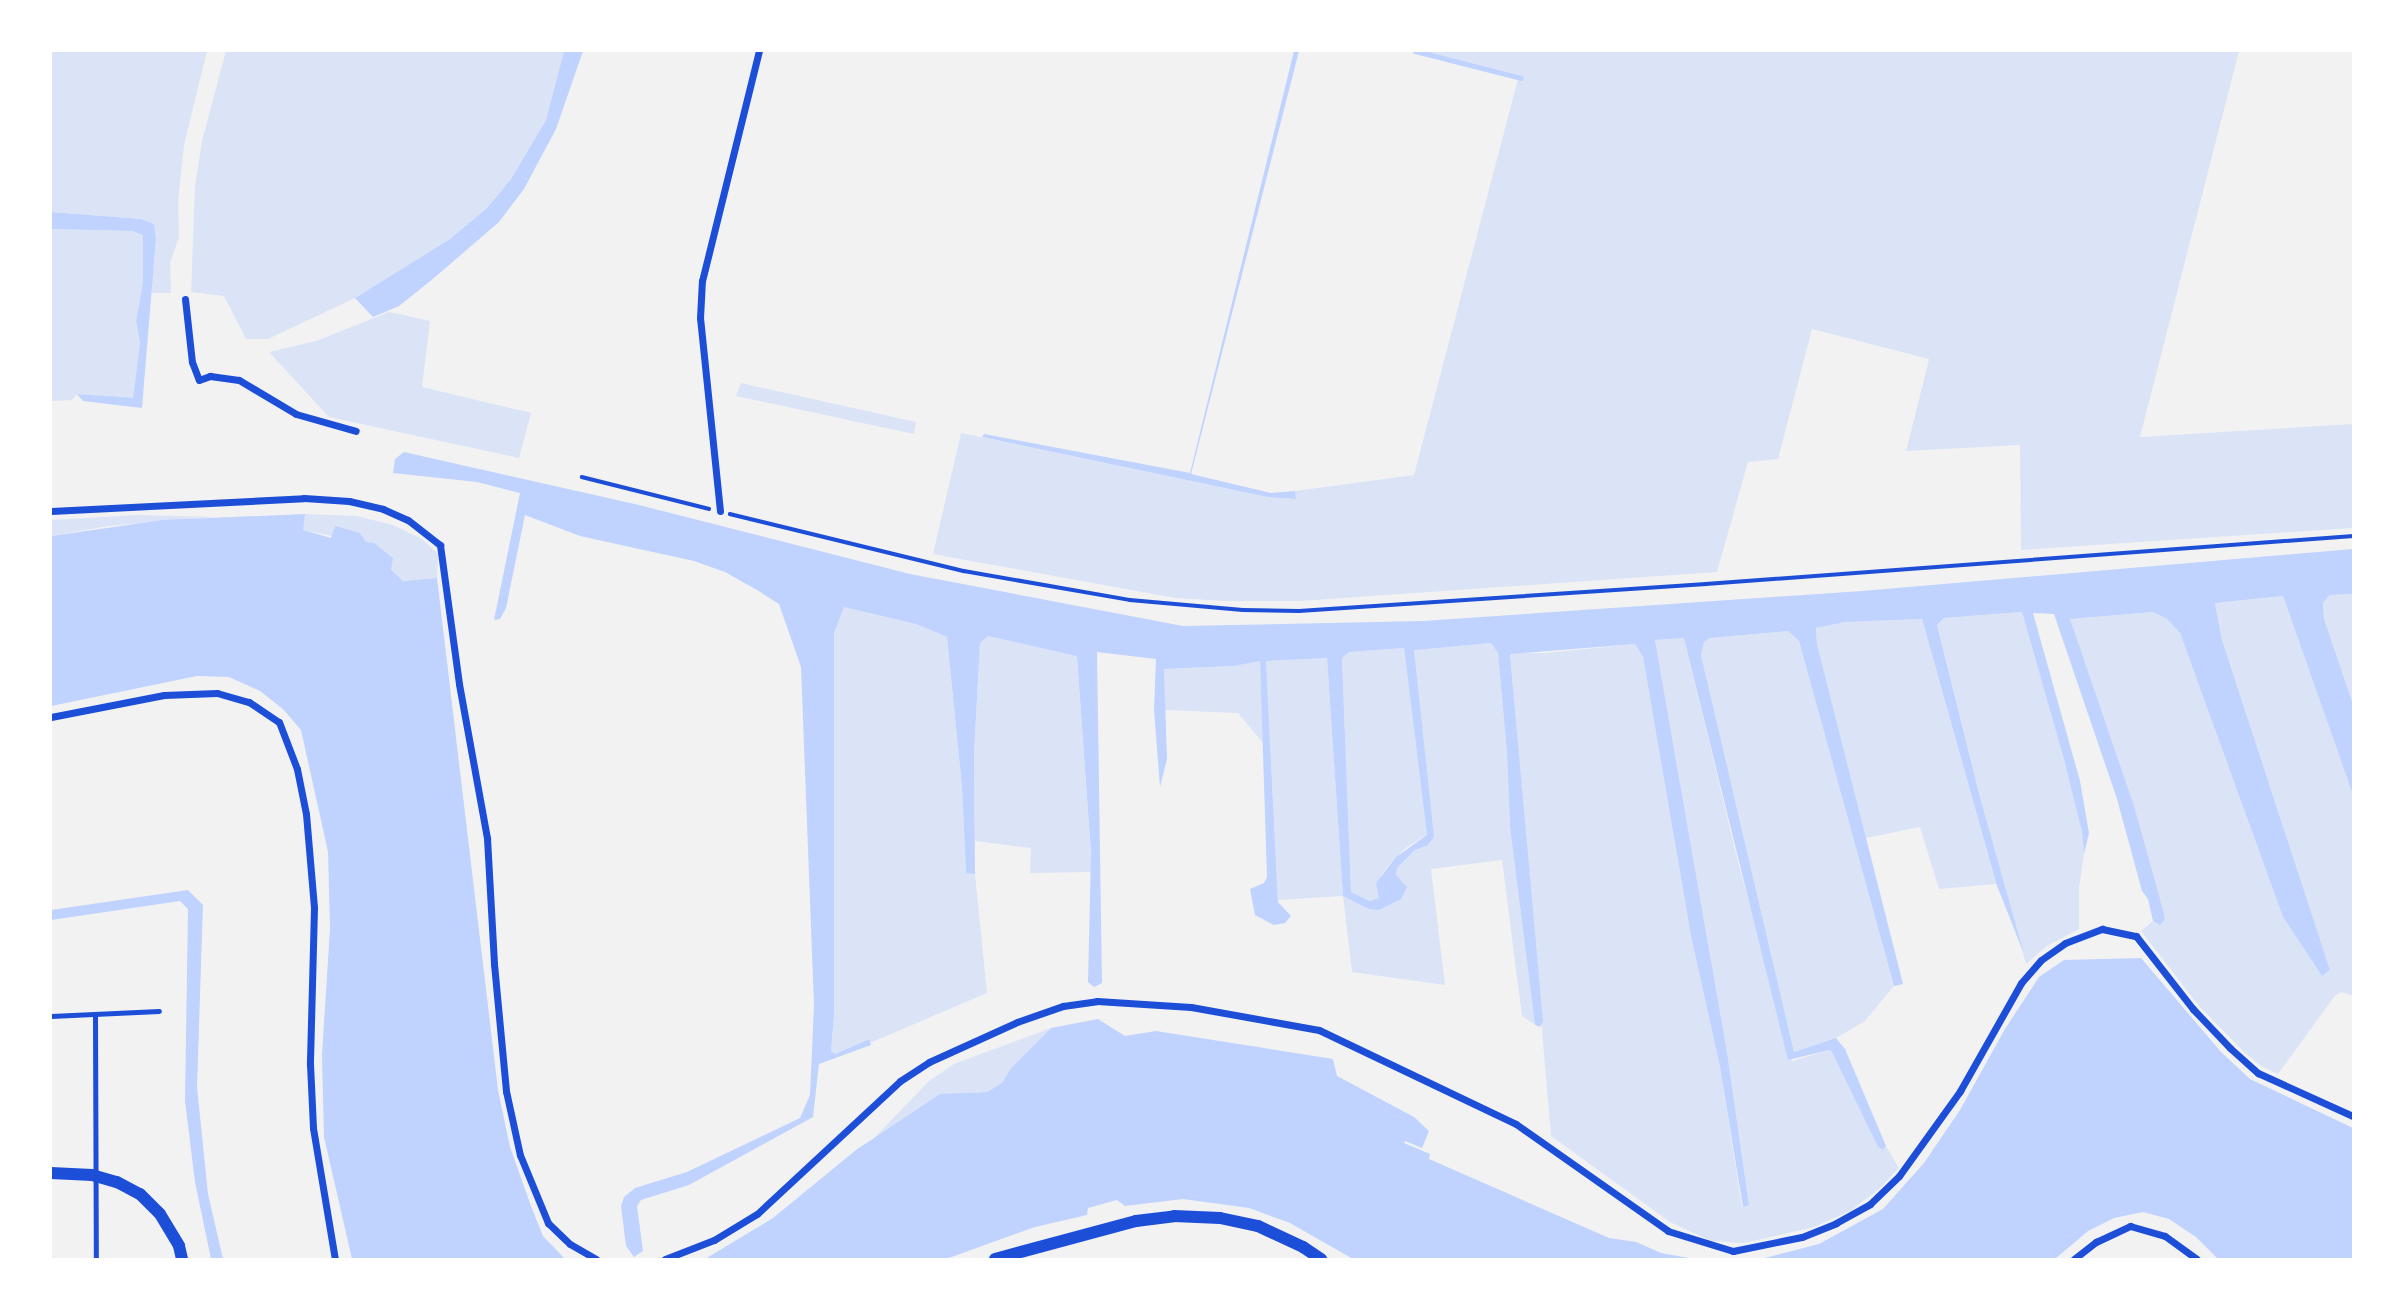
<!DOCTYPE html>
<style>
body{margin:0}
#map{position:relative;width:2404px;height:1310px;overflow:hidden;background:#f2f2f2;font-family:"Archivo Narrow",sans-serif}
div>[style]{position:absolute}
.green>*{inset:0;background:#dbe4f7}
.water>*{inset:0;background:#bfd3fe}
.stream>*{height:5px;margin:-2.5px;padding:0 2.5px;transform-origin:2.5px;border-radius:2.5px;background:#bfd3fe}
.path>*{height:3.5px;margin:-1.75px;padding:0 1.75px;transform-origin:1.75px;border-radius:1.75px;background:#1d4ed8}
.service>*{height:5px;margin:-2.5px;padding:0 2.5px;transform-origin:2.5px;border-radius:2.5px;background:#1d4ed8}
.minor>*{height:7px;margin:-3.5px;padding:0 3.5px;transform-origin:3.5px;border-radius:3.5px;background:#1d4ed8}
.tertiary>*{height:12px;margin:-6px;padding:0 6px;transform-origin:6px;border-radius:6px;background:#1d4ed8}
span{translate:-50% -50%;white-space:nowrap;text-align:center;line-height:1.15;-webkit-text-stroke:5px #fff;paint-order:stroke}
.frame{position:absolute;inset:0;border:52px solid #fff;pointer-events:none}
</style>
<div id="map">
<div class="green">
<div style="clip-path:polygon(51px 51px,207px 51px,184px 145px,178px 202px,179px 237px,170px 263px,171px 293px,151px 293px,156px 238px,154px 224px,141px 219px,51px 212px)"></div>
<div style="clip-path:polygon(226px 51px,564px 51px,546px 120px,511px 179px,487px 208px,450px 239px,355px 298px,268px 339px,246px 339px,224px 296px,191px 292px,195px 186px,202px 141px)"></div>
<div style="clip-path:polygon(1414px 51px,2239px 51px,2140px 437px,2353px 424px,2353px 528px,2021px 550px,2020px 445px,1906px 451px,1929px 359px,1812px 329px,1778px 459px,1748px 462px,1717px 572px,1300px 601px,1225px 601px,1175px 598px,933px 554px,961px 433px,1269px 497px,1296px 499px,1295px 491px,1414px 475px,1518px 79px)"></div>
<div style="clip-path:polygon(51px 229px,132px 231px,143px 235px,143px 283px,136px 321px,140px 343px,133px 399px,77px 394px,72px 400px,51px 401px)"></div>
<div style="clip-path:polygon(389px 312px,430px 321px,422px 387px,531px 413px,519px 458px,329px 417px,269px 352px,316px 341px)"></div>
<div style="clip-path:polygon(741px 383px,916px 422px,914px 434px,736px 396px)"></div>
<div style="clip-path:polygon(305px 514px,357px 516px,393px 525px,422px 539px,438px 554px,437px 578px,403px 581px,366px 543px,302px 530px)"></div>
<div style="clip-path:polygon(137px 515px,215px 517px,108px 526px,51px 536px,51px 520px)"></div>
<div style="clip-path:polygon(2353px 594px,2353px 704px,2324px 619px,2323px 603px,2330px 595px)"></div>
<div style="clip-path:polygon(2283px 596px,2353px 795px,2353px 996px,2341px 992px,2334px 997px,2278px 1074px,2261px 1066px,2244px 1052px,2199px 1006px,2141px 931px,2153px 921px,2160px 925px,2163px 910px,2070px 619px,2153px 612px,2167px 619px,2180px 633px,2283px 917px,2322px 976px,2330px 970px,2222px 640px,2215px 603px)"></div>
<div style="clip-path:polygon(844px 607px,916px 624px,947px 637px,962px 787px,966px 872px,975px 874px,987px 993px,870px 1043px,868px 1039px,835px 1054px,831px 1051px,834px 1015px,834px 633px)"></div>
<div style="clip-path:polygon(2022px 612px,2057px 733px,2082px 832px,2084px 854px,2079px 888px,2079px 929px,2047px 946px,2026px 964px,1980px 797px,1937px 625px,1944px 618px)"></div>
<div style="clip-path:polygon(1922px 619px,1996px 884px,1939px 889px,1920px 827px,1866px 838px,1817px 644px,1816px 628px,1845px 622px)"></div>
<div style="clip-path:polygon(1788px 631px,1799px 641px,1894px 986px,1865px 1021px,1836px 1038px,1794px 1052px,1701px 655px,1704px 642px,1710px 638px)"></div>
<div style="clip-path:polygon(987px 636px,1077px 655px,1092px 872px,1030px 873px,1031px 848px,975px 841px,974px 753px,980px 643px)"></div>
<div style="clip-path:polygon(1684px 638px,1738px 862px,1792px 1061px,1829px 1050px,1833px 1052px,1878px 1147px,1883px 1150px,1886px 1146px,1899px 1168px,1878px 1190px,1850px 1211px,1814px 1227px,1744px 1243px,1711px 1241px,1670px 1222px,1551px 1136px,1510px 653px,1545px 653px,1635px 644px,1643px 657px,1691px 936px,1720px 1067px,1742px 1207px,1749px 1205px,1727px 1052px,1655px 640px)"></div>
<div style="clip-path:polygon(1491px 643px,1498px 653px,1507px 753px,1510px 827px,1535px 1025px,1522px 1016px,1502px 860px,1431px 869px,1445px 985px,1352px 972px,1343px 896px,1278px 900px,1266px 661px,1327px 658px,1343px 896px,1379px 910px,1391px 902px,1397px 868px,1415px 850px,1428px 844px,1414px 649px)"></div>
<div style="clip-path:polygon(1404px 648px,1427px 835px,1407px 847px,1396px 857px,1381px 875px,1379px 899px,1370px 901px,1351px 892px,1342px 658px,1349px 652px)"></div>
<div style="clip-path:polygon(1251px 661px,1260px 661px,1263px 743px,1238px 713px,1165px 710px,1164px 669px,1233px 666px)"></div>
<div style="clip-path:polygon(1051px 1028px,1011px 1068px,1002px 1083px,987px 1092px,973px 1092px,875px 1137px,929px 1081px,954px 1064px)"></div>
</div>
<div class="water">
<div style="clip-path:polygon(564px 51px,583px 51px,556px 129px,524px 189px,499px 222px,434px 278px,399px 306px,373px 317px,355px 298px,450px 239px,487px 208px,511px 179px,546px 120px)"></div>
<div style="clip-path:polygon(1294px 51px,1299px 51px,1191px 474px,1271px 493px,1295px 491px,1296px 499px,1268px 497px,982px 437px,984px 434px,1190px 473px)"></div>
<div style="clip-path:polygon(51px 212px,141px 219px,154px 224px,156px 238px,142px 408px,83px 401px,77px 394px,133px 398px,140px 343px,136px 321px,143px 283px,143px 235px,132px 231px,51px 229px)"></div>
<div style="clip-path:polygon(evenodd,404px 452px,639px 505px,910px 574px,1183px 626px,1423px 621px,1862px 591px,2353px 549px,2353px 594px,2330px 595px,2323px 603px,2324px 619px,2353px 704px,2353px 795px,2283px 596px,2215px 603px,2222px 640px,2330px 970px,2322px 976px,2283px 917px,2180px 633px,2167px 619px,2153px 612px,2070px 619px,2134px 806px,2163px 910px,2165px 919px,2160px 925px,2153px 921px,2148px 899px,2142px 891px,2117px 799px,2054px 614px,2033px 613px,2080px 781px,2089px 833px,2084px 854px,2082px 832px,2063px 756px,2022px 612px,1944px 618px,1937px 625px,1980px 797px,2024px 954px,1996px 883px,1922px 619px,1845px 622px,1816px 628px,1817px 644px,1903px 984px,1894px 986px,1799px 641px,1788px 631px,1710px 638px,1704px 642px,1701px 655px,1794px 1052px,1836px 1038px,1845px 1049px,1886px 1146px,1883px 1150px,1878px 1147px,1832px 1052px,1829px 1050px,1788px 1060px,1684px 638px,1655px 640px,1727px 1052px,1749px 1205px,1743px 1207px,1720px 1067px,1691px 936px,1643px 657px,1635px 644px,1510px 654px,1543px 1022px,1540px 1027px,1535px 1025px,1510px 827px,1507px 753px,1498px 653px,1491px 643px,1414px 650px,1434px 837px,1428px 845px,1415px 850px,1397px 868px,1396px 875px,1407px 887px,1401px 899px,1379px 910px,1369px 909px,1343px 896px,1327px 658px,1266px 661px,1278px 902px,1291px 916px,1285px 923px,1274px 925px,1255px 915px,1250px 889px,1264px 883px,1267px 877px,1260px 661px,1233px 666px,1164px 669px,1167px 759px,1160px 787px,1154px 710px,1156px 659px,1097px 652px,1102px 983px,1094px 987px,1088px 982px,1091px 854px,1077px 656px,988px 636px,980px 643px,974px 753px,975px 874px,966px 873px,962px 787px,947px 637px,916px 624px,844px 607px,834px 633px,834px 1015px,831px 1051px,835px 1054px,869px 1039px,871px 1045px,819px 1064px,813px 1117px,689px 1185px,641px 1200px,637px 1206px,643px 1251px,634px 1257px,626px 1246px,621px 1206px,624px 1197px,635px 1188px,687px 1172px,800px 1118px,810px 1095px,814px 1005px,801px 667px,779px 604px,757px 590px,725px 572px,694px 561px,580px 536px,525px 515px,506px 608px,500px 619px,494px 620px,520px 493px,477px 482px,393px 473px,395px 459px,404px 452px,1404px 648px,1427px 835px,1396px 857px,1376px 883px,1379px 898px,1370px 901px,1351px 892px,1342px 658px,1349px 652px,1404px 648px)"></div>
<div style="clip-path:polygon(305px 514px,303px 530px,331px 538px,335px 526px,360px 533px,366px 542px,374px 543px,393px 558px,391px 569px,403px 581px,437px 578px,498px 1090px,510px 1147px,531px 1206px,543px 1236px,565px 1259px,352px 1259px,324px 1137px,322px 1054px,330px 929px,328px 852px,301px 730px,283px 709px,260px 691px,229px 677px,197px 676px,51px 706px,51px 536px,163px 520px)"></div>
<div style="clip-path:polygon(188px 890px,203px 905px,197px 1087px,208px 1194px,223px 1259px,211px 1259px,195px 1182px,185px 1101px,188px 909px,180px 901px,51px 920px,51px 910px)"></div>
<div style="clip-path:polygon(2141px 958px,2221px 1052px,2250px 1079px,2353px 1128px,2353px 1259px,2218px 1259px,2196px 1237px,2169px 1219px,2143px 1212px,2114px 1218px,2088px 1231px,2055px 1259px,1761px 1259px,1819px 1244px,1883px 1209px,1924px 1163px,1960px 1110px,2005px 1029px,2039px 977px,2064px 960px)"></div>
<div style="clip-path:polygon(1098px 1019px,1125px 1036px,1156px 1031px,1333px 1059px,1337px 1076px,1414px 1117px,1429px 1131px,1422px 1148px,1405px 1141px,1404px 1143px,1430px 1154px,1429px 1159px,1609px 1238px,1636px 1242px,1661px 1253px,1694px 1259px,1353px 1259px,1290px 1223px,1249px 1208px,1183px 1199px,1125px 1206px,1117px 1200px,1088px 1208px,1087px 1215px,1035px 1227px,946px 1259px,705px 1259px,773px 1218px,856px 1150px,940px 1094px,987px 1092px,1002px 1083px,1011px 1068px,1051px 1028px)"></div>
</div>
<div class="stream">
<div style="left:1415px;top:51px;width:109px;rotate:14.3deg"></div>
</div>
<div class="path">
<div style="left:582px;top:477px;width:131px;rotate:14.1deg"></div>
<div style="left:730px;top:514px;width:241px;rotate:13.7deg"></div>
<div style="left:964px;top:571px;width:169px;rotate:9.9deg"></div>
<div style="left:1130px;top:600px;width:113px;rotate:5.1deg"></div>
<div style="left:1243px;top:610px;width:56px;rotate:1deg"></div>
<div style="left:1299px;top:611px;width:408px;rotate:-3.8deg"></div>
<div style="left:1706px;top:584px;width:649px;rotate:-4.24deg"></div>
</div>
<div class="service">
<div style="left:95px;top:1014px;width:245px;rotate:89.8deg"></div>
<div style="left:51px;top:1016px;width:108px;rotate:-2.7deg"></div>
</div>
<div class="minor">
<div style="left:185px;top:299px;width:63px;rotate:83.7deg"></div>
<div style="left:192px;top:362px;width:19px;rotate:69deg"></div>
<div style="left:199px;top:380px;width:12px;rotate:-20deg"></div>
<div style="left:210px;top:376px;width:29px;rotate:8deg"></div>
<div style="left:239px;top:380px;width:66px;rotate:30.8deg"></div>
<div style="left:296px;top:414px;width:62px;rotate:15.8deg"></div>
<div style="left:51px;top:511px;width:253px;rotate:-2.9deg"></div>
<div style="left:304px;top:498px;width:45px;rotate:3.8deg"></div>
<div style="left:349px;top:501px;width:35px;rotate:13deg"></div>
<div style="left:383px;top:509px;width:27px;rotate:24deg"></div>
<div style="left:408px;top:520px;width:41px;rotate:38deg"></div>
<div style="left:440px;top:545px;width:140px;rotate:82.2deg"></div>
<div style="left:459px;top:684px;width:157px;rotate:79.7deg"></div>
<div style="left:487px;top:838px;width:126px;rotate:86.8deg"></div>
<div style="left:494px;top:964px;width:128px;rotate:84.6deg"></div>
<div style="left:506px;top:1091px;width:66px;rotate:77.7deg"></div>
<div style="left:520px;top:1155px;width:74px;rotate:67.6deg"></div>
<div style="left:548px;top:1223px;width:30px;rotate:44deg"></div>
<div style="left:570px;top:1244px;width:30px;rotate:30deg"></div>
<div style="left:720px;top:511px;width:194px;rotate:-95.9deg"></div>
<div style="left:700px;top:318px;width:37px;rotate:-87deg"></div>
<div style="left:702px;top:281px;width:237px;rotate:-76.1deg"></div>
<div style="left:51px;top:717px;width:115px;rotate:-11deg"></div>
<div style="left:164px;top:695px;width:53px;rotate:-2.2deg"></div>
<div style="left:217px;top:693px;width:33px;rotate:16deg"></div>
<div style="left:249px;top:702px;width:36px;rotate:34deg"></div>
<div style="left:279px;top:722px;width:50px;rotate:69deg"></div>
<div style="left:297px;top:769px;width:46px;rotate:78.7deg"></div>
<div style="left:306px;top:814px;width:94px;rotate:85.1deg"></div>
<div style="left:314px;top:908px;width:156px;rotate:91.5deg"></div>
<div style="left:310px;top:1064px;width:64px;rotate:87.3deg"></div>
<div style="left:313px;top:1128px;width:133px;rotate:80.5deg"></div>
<div style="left:665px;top:1259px;width:53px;rotate:-21.2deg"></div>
<div style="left:714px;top:1240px;width:50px;rotate:-31.2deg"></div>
<div style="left:757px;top:1214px;width:195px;rotate:-42.9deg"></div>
<div style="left:900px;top:1081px;width:35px;rotate:-33deg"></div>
<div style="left:929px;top:1062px;width:97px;rotate:-24.4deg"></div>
<div style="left:1017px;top:1022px;width:49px;rotate:-19.2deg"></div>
<div style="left:1063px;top:1006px;width:34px;rotate:-8deg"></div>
<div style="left:1097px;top:1001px;width:94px;rotate:3.7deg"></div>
<div style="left:1191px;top:1007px;width:130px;rotate:10.2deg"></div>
<div style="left:1319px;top:1030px;width:218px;rotate:25.5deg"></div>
<div style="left:1516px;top:1124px;width:186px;rotate:35.1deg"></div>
<div style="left:1668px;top:1231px;width:68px;rotate:17.1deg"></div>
<div style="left:1733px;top:1251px;width:70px;rotate:-11.5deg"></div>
<div style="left:1802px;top:1237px;width:37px;rotate:-22deg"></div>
<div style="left:1836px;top:1223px;width:39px;rotate:-29deg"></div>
<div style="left:1870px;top:1204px;width:40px;rotate:-44deg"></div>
<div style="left:1899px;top:1176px;width:105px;rotate:-54.3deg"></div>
<div style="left:1960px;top:1091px;width:124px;rotate:-60.5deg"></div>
<div style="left:2021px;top:983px;width:30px;rotate:-49deg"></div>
<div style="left:2041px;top:960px;width:29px;rotate:-35deg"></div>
<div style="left:2065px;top:943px;width:40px;rotate:-21deg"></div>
<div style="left:2102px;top:929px;width:35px;rotate:12deg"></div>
<div style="left:2136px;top:936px;width:93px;rotate:52deg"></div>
<div style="left:2193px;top:1009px;width:54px;rotate:46.5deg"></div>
<div style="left:2230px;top:1048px;width:38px;rotate:42deg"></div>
<div style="left:2258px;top:1073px;width:104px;rotate:24.4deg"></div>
<div style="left:2074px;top:1259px;width:28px;rotate:-38deg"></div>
<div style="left:2096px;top:1242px;width:38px;rotate:-25deg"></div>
<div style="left:2130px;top:1226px;width:36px;rotate:16deg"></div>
<div style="left:2165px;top:1236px;width:39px;rotate:36deg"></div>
</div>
<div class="tertiary">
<div style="left:51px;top:1173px;width:41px;rotate:2.8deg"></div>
<div style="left:92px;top:1175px;width:26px;rotate:16deg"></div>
<div style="left:117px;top:1182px;width:26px;rotate:28deg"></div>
<div style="left:140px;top:1194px;width:28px;rotate:45deg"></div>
<div style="left:160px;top:1214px;width:37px;rotate:59deg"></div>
<div style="left:179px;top:1246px;width:13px;rotate:77deg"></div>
<div style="left:995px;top:1259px;width:146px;rotate:-15.1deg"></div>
<div style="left:1136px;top:1221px;width:38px;rotate:-7deg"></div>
<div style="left:1174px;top:1216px;width:46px;rotate:2.5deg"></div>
<div style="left:1220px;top:1218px;width:39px;rotate:12deg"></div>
<div style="left:1258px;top:1226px;width:50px;rotate:25deg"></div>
<div style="left:1303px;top:1247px;width:22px;rotate:34deg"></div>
</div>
<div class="frame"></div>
</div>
